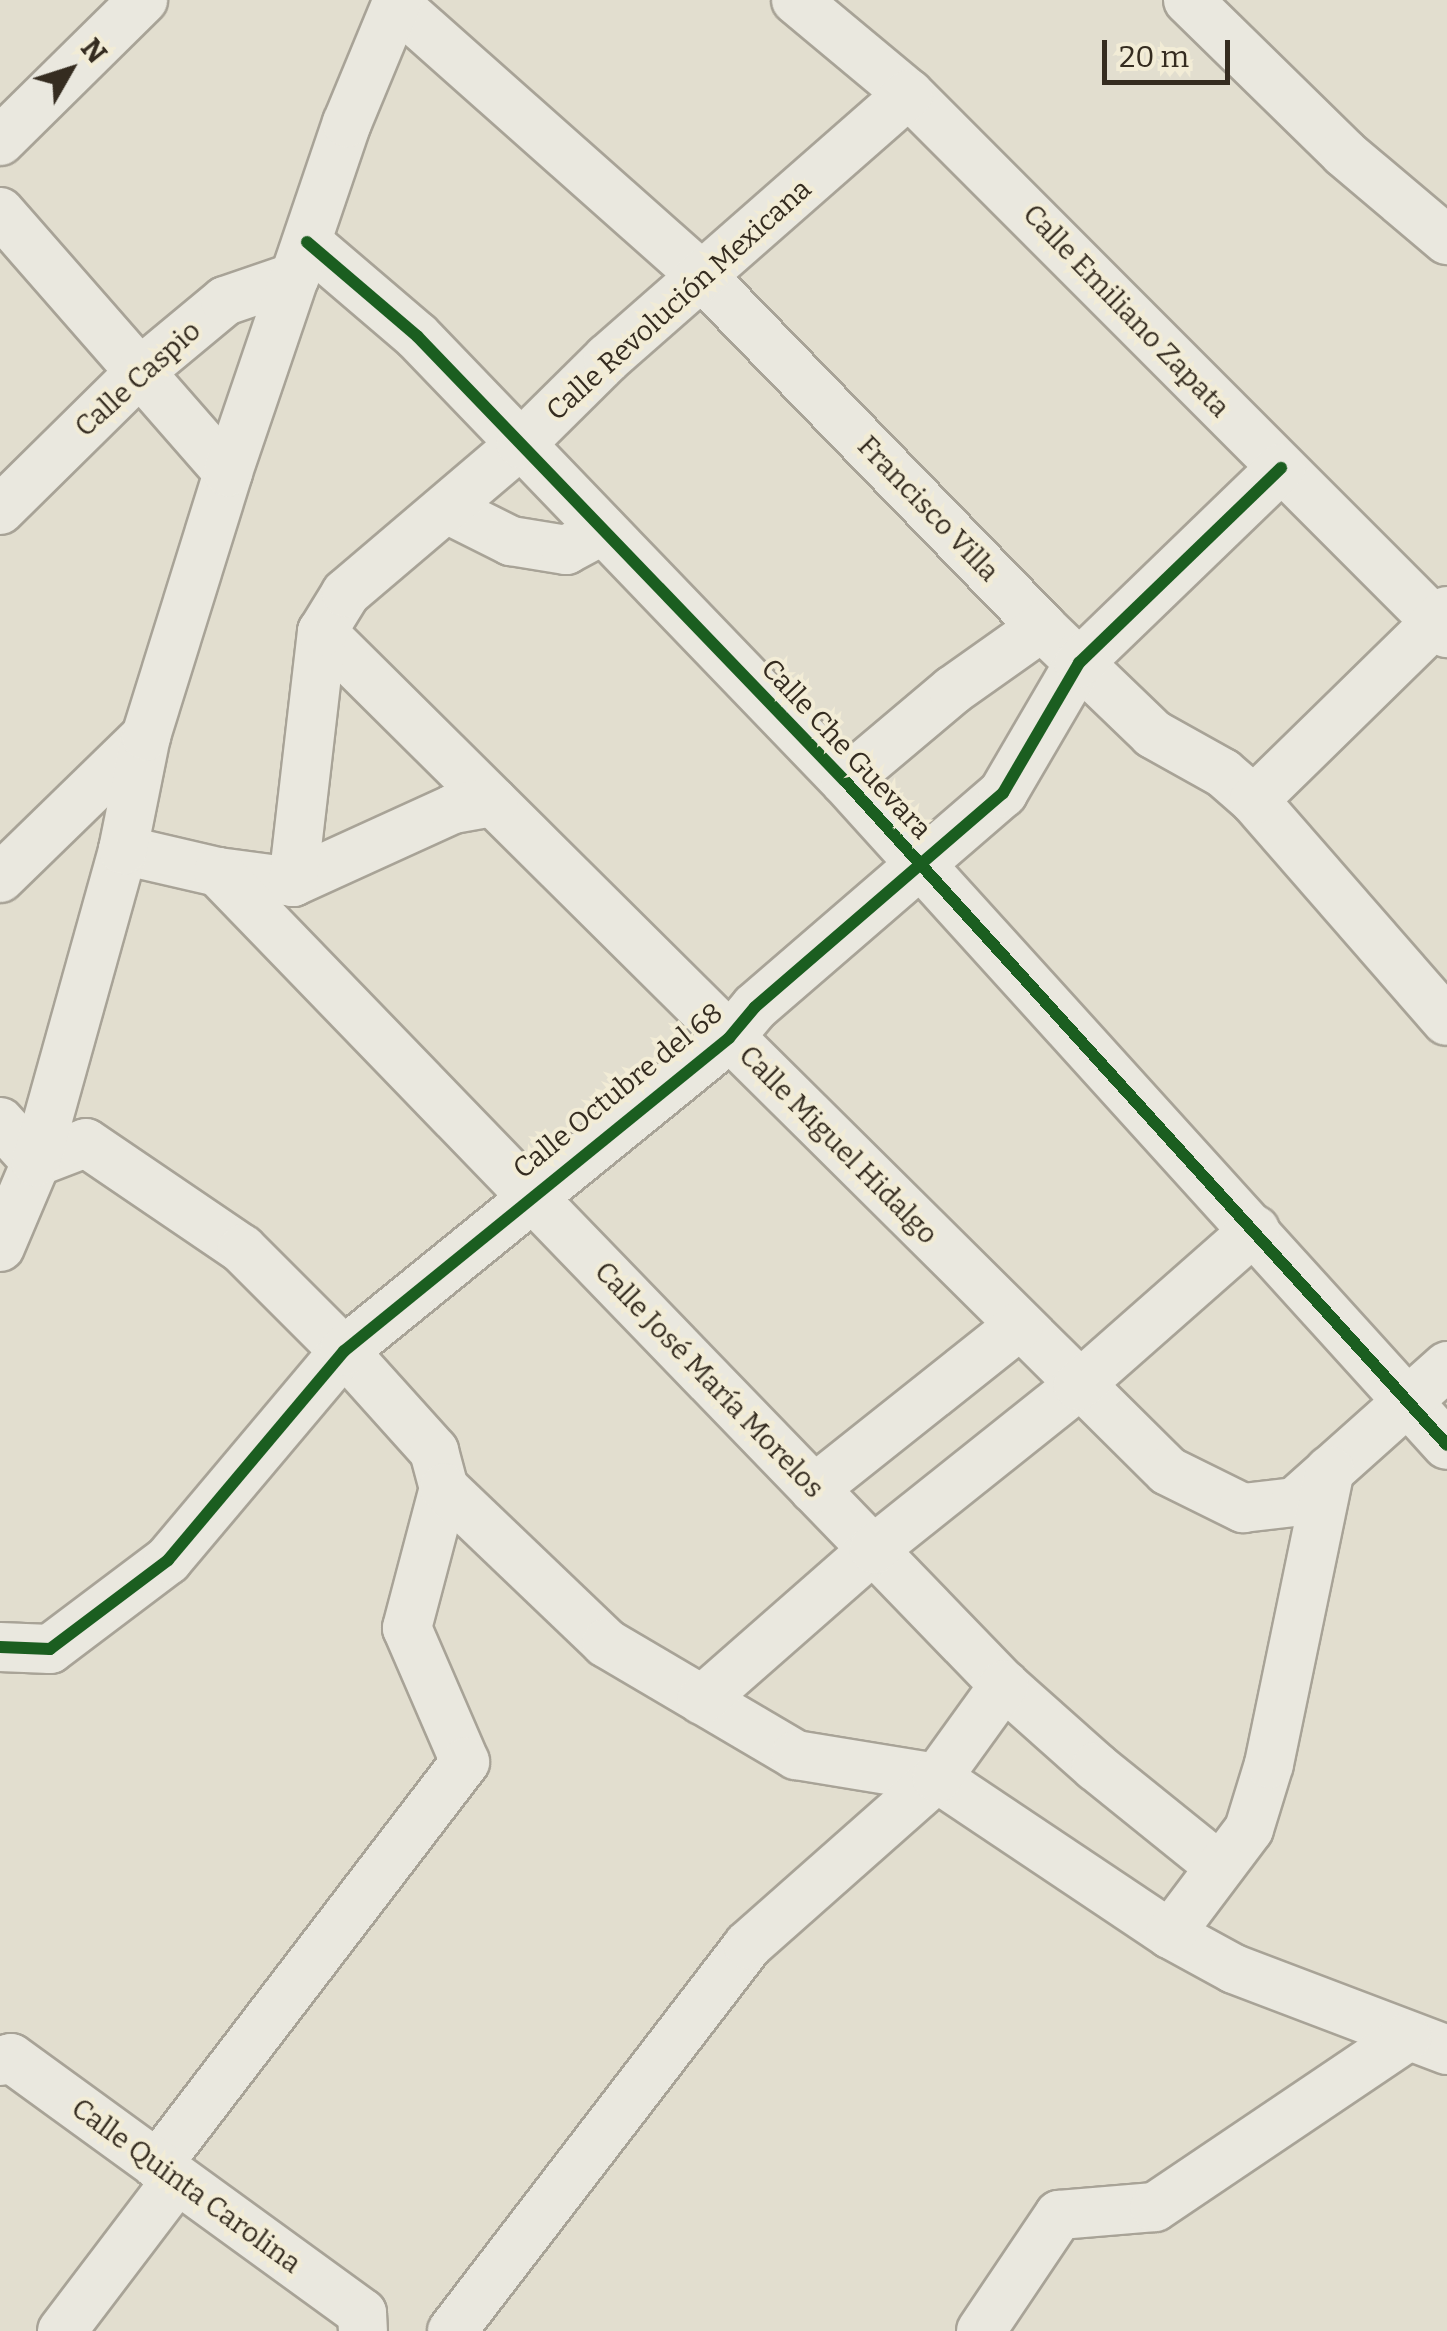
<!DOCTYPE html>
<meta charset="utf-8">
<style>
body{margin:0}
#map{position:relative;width:1447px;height:2331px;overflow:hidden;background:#e2decf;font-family:Bitter,serif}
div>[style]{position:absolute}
.roads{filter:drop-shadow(2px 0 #a8a397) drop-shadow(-2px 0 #a8a397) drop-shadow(0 2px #a8a397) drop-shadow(0 -2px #a8a397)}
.minor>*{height:48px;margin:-24px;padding:0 24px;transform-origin:24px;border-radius:24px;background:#eae8df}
.cycleway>*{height:12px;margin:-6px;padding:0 6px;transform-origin:6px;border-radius:6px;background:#1b5e20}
span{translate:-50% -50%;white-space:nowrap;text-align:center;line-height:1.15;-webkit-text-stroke:8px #f2ecd6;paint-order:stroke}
.street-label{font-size:28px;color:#352c20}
.north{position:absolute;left:20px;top:20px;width:100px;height:100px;-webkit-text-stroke:8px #f2ecd6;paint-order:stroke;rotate:51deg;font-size:28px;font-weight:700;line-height:40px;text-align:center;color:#352c20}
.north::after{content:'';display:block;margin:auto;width:35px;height:45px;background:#352c20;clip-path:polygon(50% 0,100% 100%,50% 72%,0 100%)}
.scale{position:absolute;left:1102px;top:40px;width:128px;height:45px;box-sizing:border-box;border:5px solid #352c20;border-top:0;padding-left:12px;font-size:30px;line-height:35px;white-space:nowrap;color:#352c20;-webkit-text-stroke:8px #f2ecd6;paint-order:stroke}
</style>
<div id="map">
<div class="roads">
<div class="minor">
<div style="left:796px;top:0;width:147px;rotate:39.8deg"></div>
<div style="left:909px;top:94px;width:762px;rotate:45.05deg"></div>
<div style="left:1188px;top:0;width:219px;rotate:44.4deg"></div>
<div style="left:1344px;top:153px;width:135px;rotate:40.2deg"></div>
<div style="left:397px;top:5px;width:409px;rotate:41.6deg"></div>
<div style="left:703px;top:277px;width:487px;rotate:45.9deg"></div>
<div style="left:1042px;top:627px;width:154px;rotate:43.9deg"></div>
<div style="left:1153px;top:734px;width:80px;rotate:29.1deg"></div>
<div style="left:1223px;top:773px;width:41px;rotate:41.1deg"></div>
<div style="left:1254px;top:800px;width:293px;rotate:48.9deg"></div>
<div style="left:0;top:141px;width:201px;rotate:-44.6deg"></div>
<div style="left:0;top:212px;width:346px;rotate:48.8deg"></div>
<div style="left:307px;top:242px;width:145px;rotate:40.5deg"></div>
<div style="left:417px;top:336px;width:617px;rotate:46.12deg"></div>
<div style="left:845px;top:781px;width:896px;rotate:47.8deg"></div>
<div style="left:447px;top:509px;width:72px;rotate:26.6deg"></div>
<div style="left:511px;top:541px;width:56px;rotate:9.3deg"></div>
<div style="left:566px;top:550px;width:42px;rotate:-28.4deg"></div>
<div style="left:0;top:510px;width:199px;rotate:-44.6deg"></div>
<div style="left:142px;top:370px;width:108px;rotate:-39.7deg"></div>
<div style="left:225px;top:301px;width:74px;rotate:-18.9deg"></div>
<div style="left:322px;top:632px;width:1191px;rotate:44.76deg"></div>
<div style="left:1168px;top:1471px;width:84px;rotate:26.3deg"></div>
<div style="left:1243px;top:1508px;width:52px;rotate:-6.6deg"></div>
<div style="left:1295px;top:1502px;width:204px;rotate:-41.8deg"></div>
<div style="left:845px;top:781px;width:141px;rotate:-40.1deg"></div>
<div style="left:953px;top:690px;width:109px;rotate:-35.3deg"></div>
<div style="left:1254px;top:800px;width:270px;rotate:-44.4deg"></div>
<div style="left:123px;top:850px;width:98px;rotate:13deg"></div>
<div style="left:218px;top:872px;width:76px;rotate:7.6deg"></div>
<div style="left:293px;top:882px;width:176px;rotate:-24.5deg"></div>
<div style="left:453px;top:809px;width:41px;rotate:-9.9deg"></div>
<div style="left:218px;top:872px;width:1131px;rotate:45.97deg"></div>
<div style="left:1004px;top:1685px;width:123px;rotate:41.7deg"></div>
<div style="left:1096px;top:1767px;width:159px;rotate:38.9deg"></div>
<div style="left:0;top:878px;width:204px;rotate:-44.2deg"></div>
<div style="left:293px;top:882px;width:252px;rotate:-83.4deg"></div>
<div style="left:322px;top:632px;width:46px;rotate:-58.4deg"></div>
<div style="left:346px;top:593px;width:230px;rotate:-40.4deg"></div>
<div style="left:521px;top:444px;width:122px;rotate:-44.7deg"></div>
<div style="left:608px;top:358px;width:400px;rotate:-41.3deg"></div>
<div style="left:0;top:1122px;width:54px;rotate:48deg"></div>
<div style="left:36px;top:1162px;width:53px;rotate:-20.8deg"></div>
<div style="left:86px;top:1143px;width:189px;rotate:34.2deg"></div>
<div style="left:242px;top:1249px;width:144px;rotate:45deg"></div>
<div style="left:344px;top:1351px;width:135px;rotate:48deg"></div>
<div style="left:434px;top:1451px;width:38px;rotate:75deg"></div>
<div style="left:444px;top:1488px;width:145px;rotate:104.8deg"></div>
<div style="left:407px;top:1628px;width:146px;rotate:66.6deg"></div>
<div style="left:465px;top:1762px;width:507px;rotate:127.39deg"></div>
<div style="left:0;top:1247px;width:92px;rotate:-67deg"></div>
<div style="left:36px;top:1162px;width:324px;rotate:-74.4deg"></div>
<div style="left:123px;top:850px;width:116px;rotate:-78.6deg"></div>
<div style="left:146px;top:736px;width:276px;rotate:-72.7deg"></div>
<div style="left:228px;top:472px;width:369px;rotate:-71.2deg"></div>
<div style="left:347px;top:123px;width:133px;rotate:-67.5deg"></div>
<div style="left:444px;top:1488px;width:224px;rotate:43.7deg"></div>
<div style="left:606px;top:1643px;width:221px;rotate:30.5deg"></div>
<div style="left:796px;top:1755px;width:143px;rotate:9.3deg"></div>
<div style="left:937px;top:1778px;width:280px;rotate:33.8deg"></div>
<div style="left:1170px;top:1934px;width:73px;rotate:28.7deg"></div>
<div style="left:1234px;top:1969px;width:228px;rotate:20.8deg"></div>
<div style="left:814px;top:1489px;width:262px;rotate:-38.5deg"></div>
<div style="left:0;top:1647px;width:50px;rotate:2.3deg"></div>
<div style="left:50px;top:1649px;width:148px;rotate:-37deg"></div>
<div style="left:168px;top:1560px;width:273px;rotate:-49.9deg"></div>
<div style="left:344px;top:1351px;width:496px;rotate:-39.1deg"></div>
<div style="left:729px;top:1038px;width:40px;rotate:-50deg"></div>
<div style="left:755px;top:1007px;width:328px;rotate:-40.8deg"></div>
<div style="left:1003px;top:793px;width:151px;rotate:-59.7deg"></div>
<div style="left:1079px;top:663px;width:281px;rotate:-44deg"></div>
<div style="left:702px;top:1700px;width:229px;rotate:-41.3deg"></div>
<div style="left:874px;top:1549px;width:261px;rotate:-38.6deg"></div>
<div style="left:1078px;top:1386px;width:236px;rotate:-41.4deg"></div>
<div style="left:1170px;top:1934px;width:131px;rotate:-53deg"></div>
<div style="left:1249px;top:1829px;width:68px;rotate:-72.9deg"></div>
<div style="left:1269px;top:1764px;width:300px;rotate:-78.3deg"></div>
<div style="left:0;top:2061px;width:11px;rotate:-15deg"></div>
<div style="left:11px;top:2058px;width:434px;rotate:36deg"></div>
<div style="left:362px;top:2313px;width:18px;rotate:87deg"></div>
<div style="left:62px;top:2331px;width:188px;rotate:-52.8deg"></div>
<div style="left:452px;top:2331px;width:486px;rotate:-52.5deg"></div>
<div style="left:748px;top:1945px;width:252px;rotate:-41.5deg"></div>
<div style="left:937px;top:1778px;width:115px;rotate:-54.2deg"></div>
<div style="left:981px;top:2331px;width:140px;rotate:-56.1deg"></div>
<div style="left:1059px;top:2215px;width:96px;rotate:-4.8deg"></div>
<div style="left:1155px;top:2207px;width:304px;rotate:-34deg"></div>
</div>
</div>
<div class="cycleway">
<div style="left:307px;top:242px;width:145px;rotate:40.5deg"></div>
<div style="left:417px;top:336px;width:617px;rotate:46.12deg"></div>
<div style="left:845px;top:781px;width:896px;rotate:47.8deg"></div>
<div style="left:0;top:1647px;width:50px;rotate:2.3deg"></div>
<div style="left:50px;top:1649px;width:148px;rotate:-37deg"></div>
<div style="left:168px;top:1560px;width:273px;rotate:-49.9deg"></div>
<div style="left:344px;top:1351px;width:496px;rotate:-39.1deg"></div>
<div style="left:729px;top:1038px;width:40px;rotate:-50deg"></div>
<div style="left:755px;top:1007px;width:328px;rotate:-40.8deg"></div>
<div style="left:1003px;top:793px;width:151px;rotate:-59.7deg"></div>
<div style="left:1079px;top:663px;width:281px;rotate:-44deg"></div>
</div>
<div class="street-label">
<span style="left:679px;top:300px;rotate:-42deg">Calle Revolución Mexicana</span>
<span style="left:1126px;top:311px;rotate:46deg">Calle Emiliano Zapata</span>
<span style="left:138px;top:379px;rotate:-42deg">Calle Caspio</span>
<span style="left:928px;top:509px;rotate:46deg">Francisco Villa</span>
<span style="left:846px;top:749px;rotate:47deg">Calle Che Guevara</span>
<span style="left:618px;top:1091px;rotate:-39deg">Calle Octubre del 68</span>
<span style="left:838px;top:1145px;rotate:45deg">Calle Miguel Hidalgo</span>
<span style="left:709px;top:1380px;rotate:46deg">Calle José María Morelos</span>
<span style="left:186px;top:2186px;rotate:36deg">Calle Quinta Carolina</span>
</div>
<div class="north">N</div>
<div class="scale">20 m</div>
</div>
